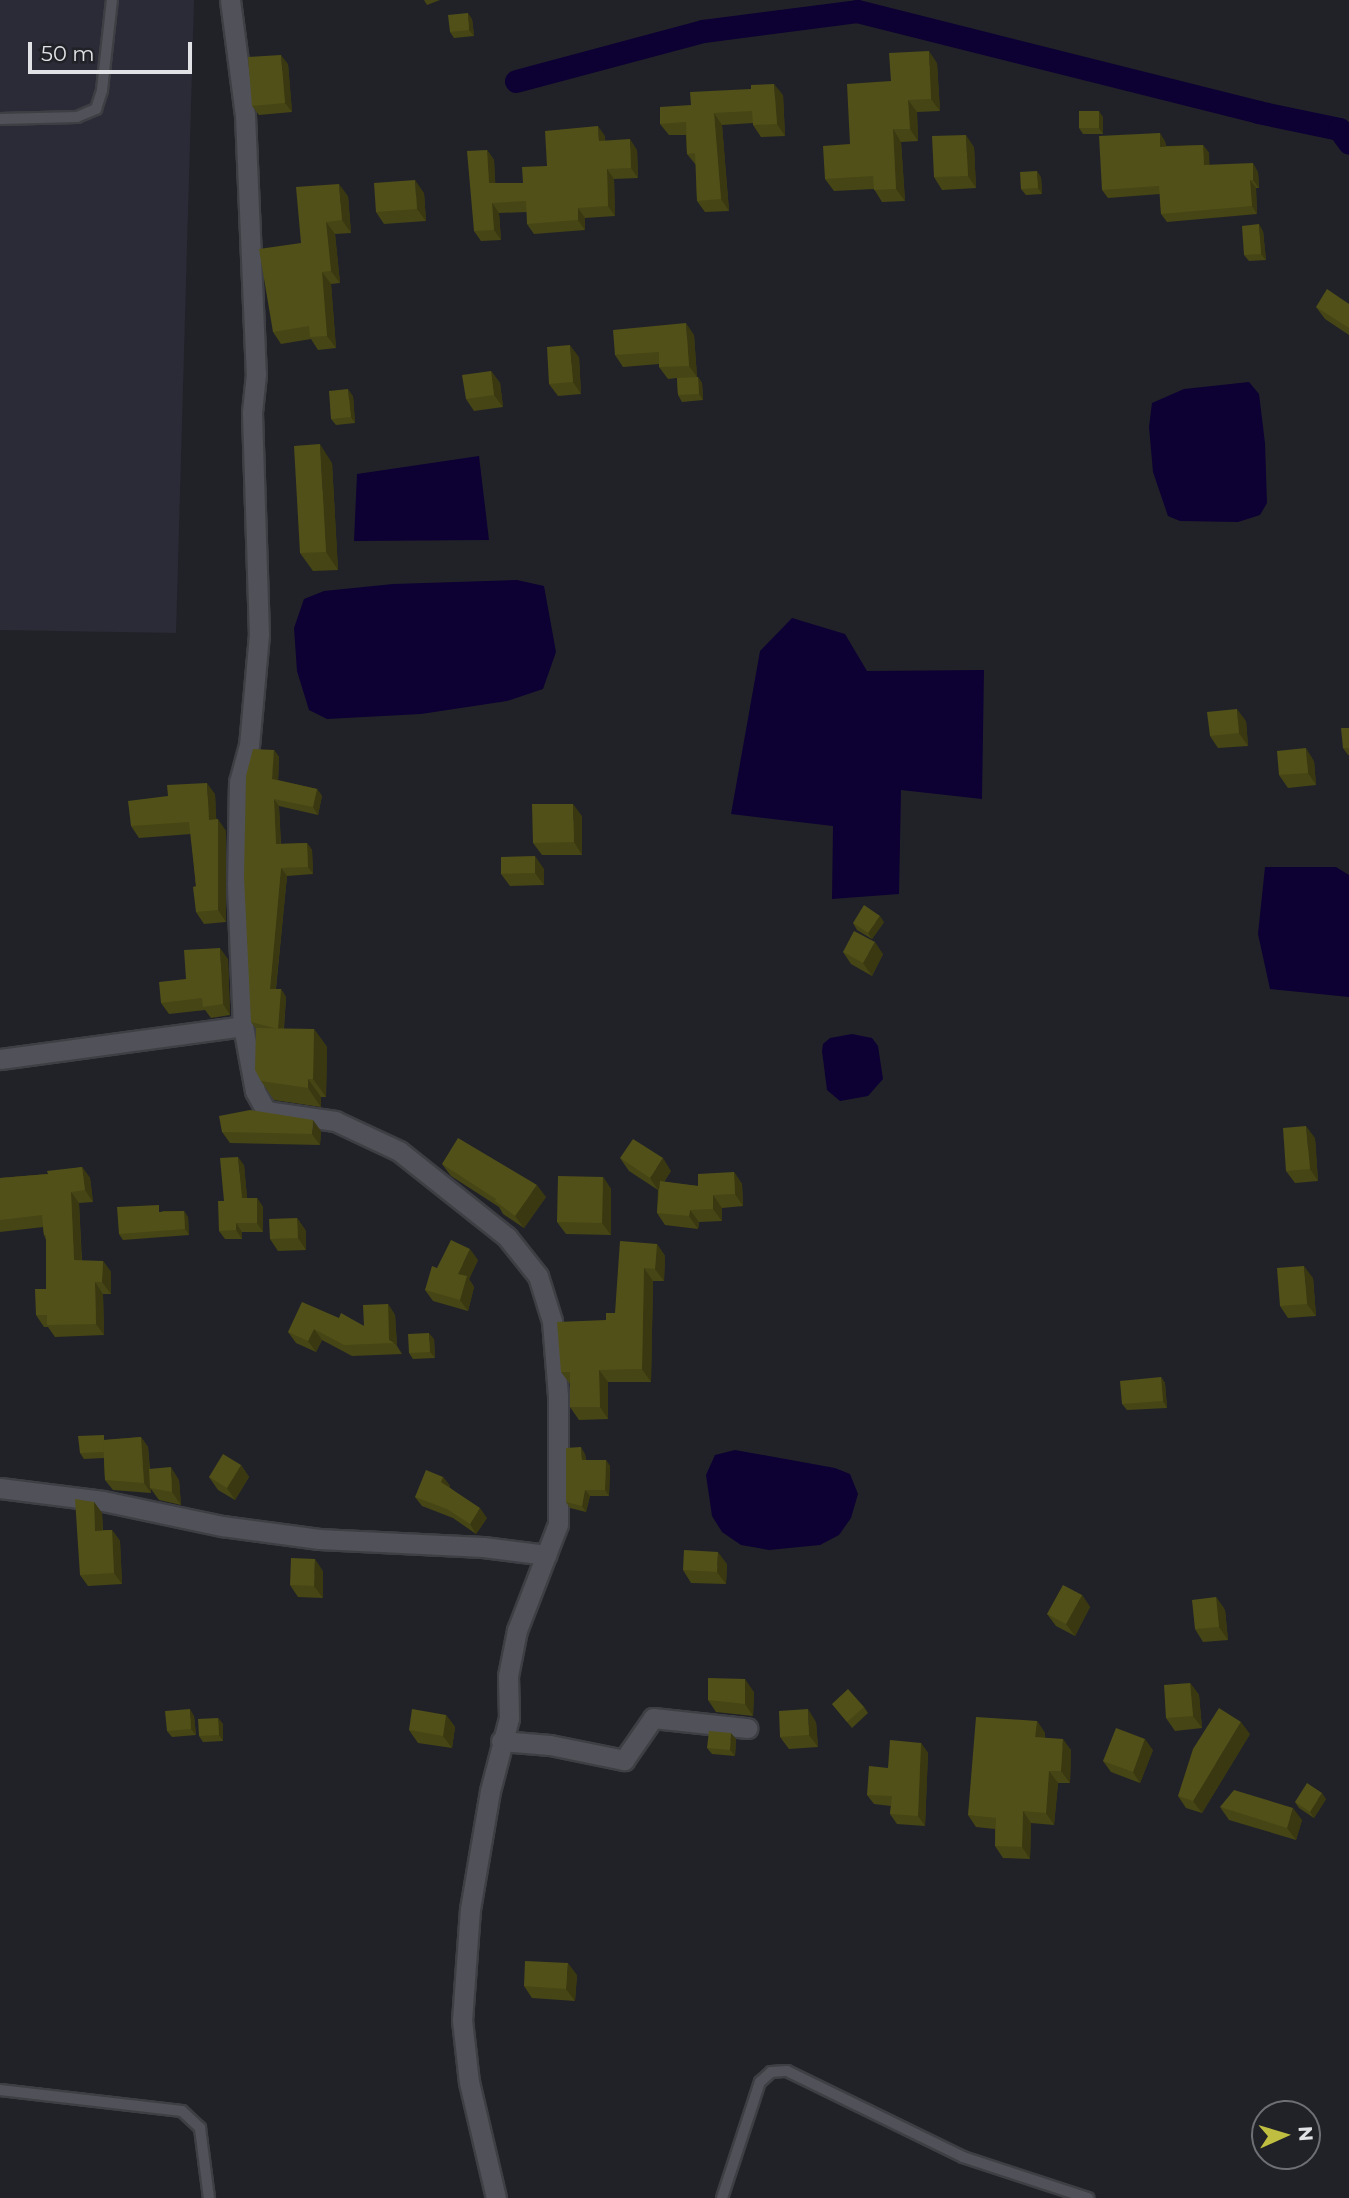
<!DOCTYPE html>
<style>
body{margin:0}
#map{position:relative;width:1349px;height:2198px;overflow:hidden;background:#212228;font-family:Montserrat,sans-serif}
div>[style]{position:absolute}
.built>*{inset:0;background:#2a2b36}
.water>*{inset:0;background:#0d0033}
.canal>*{height:23px;margin:-11.5px;padding:0 11.5px;transform-origin:11.5px;border-radius:11.5px;background:#0d0033}
.roads{filter:drop-shadow(2px 0 #3e3f44) drop-shadow(-2px 0 #3e3f44) drop-shadow(0 2px #3e3f44) drop-shadow(0 -2px #3e3f44)}
.lane>*{height:10px;margin:-5px;padding:0 5px;transform-origin:5px;border-radius:5px;background:#515259}
.street>*{height:19px;margin:-9.5px;padding:0 9.5px;transform-origin:9.5px;border-radius:9.5px;background:#515259}
.wall>*{inset:0;background:#464515}
.shaded-wall>*{inset:0;background:#393811}
.building>*{inset:0;background:#515018}
span{translate:-50% -50%;white-space:nowrap;text-align:center;line-height:1.15;-webkit-text-stroke:5px #212228;paint-order:stroke}
.north{position:absolute;left:1251px;top:2100px;width:70px;height:70px;box-sizing:border-box;background:#212228;border:2px solid #6e6f74;border-radius:50%;rotate:86deg;font-size:19px;font-weight:700;line-height:28px;text-align:center;color:#e1e2e6}
.north::after{content:'';display:block;margin:auto;width:24px;height:32px;background:#bfbe41;clip-path:polygon(50% 0,100% 100%,50% 72%,0 100%)}
.scale{position:absolute;left:28px;top:42px;width:164px;height:32px;box-sizing:border-box;border:4px solid #e1e2e6;border-top:0;padding-left:9px;font-size:21px;line-height:24px;white-space:nowrap;color:#e1e2e6;-webkit-text-stroke:5px #212228;paint-order:stroke}
</style>
<div id="map">
<div class="built">
<div style="clip-path:polygon(0 0,194px 0,176px 633px,0 630px)"></div>
</div>
<div class="water">
<div style="clip-path:polygon(1249px 382px,1259px 394px,1265px 443px,1267px 503px,1260px 515px,1238px 522px,1180px 521px,1168px 516px,1153px 472px,1149px 427px,1152px 403px,1184px 389px)"></div>
<div style="clip-path:polygon(479px 456px,489px 540px,354px 541px,357px 474px)"></div>
<div style="clip-path:polygon(517px 580px,544px 586px,556px 652px,543px 689px,507px 701px,421px 714px,327px 719px,309px 710px,297px 671px,294px 628px,304px 599px,324px 591px,393px 584px)"></div>
<div style="clip-path:polygon(792px 618px,845px 634px,867px 671px,984px 670px,982px 799px,901px 790px,899px 894px,832px 899px,833px 826px,731px 814px,760px 651px)"></div>
<div style="clip-path:polygon(1265px 867px,1336px 867px,1349px 875px,1349px 997px,1270px 989px,1258px 934px)"></div>
<div style="clip-path:polygon(852px 1034px,872px 1038px,878px 1046px,883px 1079px,868px 1096px,840px 1101px,827px 1090px,822px 1051px,823px 1044px,830px 1038px)"></div>
<div style="clip-path:polygon(735px 1450px,835px 1468px,850px 1474px,858px 1494px,851px 1518px,839px 1535px,820px 1545px,769px 1550px,741px 1545px,722px 1532px,712px 1516px,706px 1475px,715px 1455px)"></div>
</div>
<div class="canal">
<div style="left:516px;top:81px;width:194px;rotate:-15deg"></div>
<div style="left:703px;top:31px;width:155px;rotate:-7.4deg"></div>
<div style="left:857px;top:11px;width:414px;rotate:14.1deg"></div>
<div style="left:1258px;top:112px;width:83px;rotate:11.9deg"></div>
<div style="left:1339px;top:129px;width:17px;rotate:54deg"></div>
</div>
<div class="roads">
<div class="lane">
<div style="left:0;top:119px;width:77px;rotate:-1.5deg"></div>
<div style="left:77px;top:117px;width:21px;rotate:-23deg"></div>
<div style="left:96px;top:109px;width:20px;rotate:-72deg"></div>
<div style="left:102px;top:90px;width:91px;rotate:-83.7deg"></div>
<div style="left:0;top:2090px;width:183px;rotate:6.6deg"></div>
<div style="left:182px;top:2111px;width:25px;rotate:43deg"></div>
<div style="left:200px;top:2128px;width:71px;rotate:82.7deg"></div>
<div style="left:722px;top:2198px;width:122px;rotate:-71.9deg"></div>
<div style="left:760px;top:2082px;width:15px;rotate:-42deg"></div>
<div style="left:771px;top:2072px;width:16px;rotate:-4deg"></div>
<div style="left:787px;top:2071px;width:196px;rotate:26deg"></div>
<div style="left:963px;top:2157px;width:132px;rotate:18.2deg"></div>
</div>
<div class="street">
<div style="left:230px;top:0;width:116px;rotate:82.6deg"></div>
<div style="left:245px;top:115px;width:259px;rotate:87.6deg"></div>
<div style="left:256px;top:374px;width:39px;rotate:96deg"></div>
<div style="left:252px;top:413px;width:221px;rotate:88.2deg"></div>
<div style="left:259px;top:634px;width:111px;rotate:95.1deg"></div>
<div style="left:249px;top:745px;width:38px;rotate:105deg"></div>
<div style="left:239px;top:782px;width:103px;rotate:91.1deg"></div>
<div style="left:237px;top:885px;width:141px;rotate:87.6deg"></div>
<div style="left:243px;top:1026px;width:66px;rotate:79.5deg"></div>
<div style="left:255px;top:1091px;width:23px;rotate:61deg"></div>
<div style="left:266px;top:1111px;width:70px;rotate:8.2deg"></div>
<div style="left:335px;top:1121px;width:71px;rotate:25.1deg"></div>
<div style="left:399px;top:1151px;width:138px;rotate:38.5deg"></div>
<div style="left:507px;top:1237px;width:50px;rotate:51.5deg"></div>
<div style="left:538px;top:1276px;width:47px;rotate:72.7deg"></div>
<div style="left:552px;top:1321px;width:74px;rotate:85.4deg"></div>
<div style="left:558px;top:1395px;width:129px;rotate:90deg"></div>
<div style="left:558px;top:1524px;width:114px;rotate:111.1deg"></div>
<div style="left:517px;top:1630px;width:47px;rotate:101.1deg"></div>
<div style="left:508px;top:1676px;width:42px;rotate:88.6deg"></div>
<div style="left:509px;top:1718px;width:75px;rotate:104.6deg"></div>
<div style="left:490px;top:1791px;width:120px;rotate:99.6deg"></div>
<div style="left:470px;top:1909px;width:111px;rotate:94.1deg"></div>
<div style="left:462px;top:2020px;width:62px;rotate:83.6deg"></div>
<div style="left:469px;top:2082px;width:119px;rotate:76.9deg"></div>
<div style="left:0;top:1059px;width:245px;rotate:-7.7deg"></div>
<div style="left:0;top:1488px;width:104px;rotate:7.2deg"></div>
<div style="left:103px;top:1501px;width:122px;rotate:11.9deg"></div>
<div style="left:222px;top:1526px;width:98px;rotate:7.6deg"></div>
<div style="left:319px;top:1539px;width:164px;rotate:2.8deg"></div>
<div style="left:483px;top:1547px;width:64px;rotate:7.2deg"></div>
<div style="left:501px;top:1741px;width:49px;rotate:4.7deg"></div>
<div style="left:550px;top:1745px;width:76px;rotate:11.5deg"></div>
<div style="left:624px;top:1760px;width:51px;rotate:-55.4deg"></div>
<div style="left:653px;top:1718px;width:95px;rotate:6.1deg"></div>
</div>
</div>
<div class="wall">
<div style="clip-path:polygon(424px 0,440px 0,427px 5px)"></div>
<div style="clip-path:polygon(472px 19px,474px 36px,454px 38px,450px 32px)"></div>
<div style="clip-path:polygon(937px 63px,940px 111px,917px 112px,918px 141px,901px 142px,905px 201px,882px 202px,874px 189px,834px 191px,825px 179px,850px 144px,891px 81px)"></div>
<div style="clip-path:polygon(288px 64px,292px 112px,259px 115px,252px 106px)"></div>
<div style="clip-path:polygon(783px 95px,785px 136px,761px 137px,753px 125px,753px 123px,722px 125px,729px 211px,705px 212px,697px 201px,696px 165px,687px 154px,686px 135px,669px 135px,660px 124px,691px 105px)"></div>
<div style="clip-path:polygon(1103px 117px,1103px 134px,1083px 134px,1079px 128px)"></div>
<div style="clip-path:polygon(605px 136px,605px 141px,637px 150px,638px 178px,614px 179px,615px 216px,585px 218px,585px 230px,534px 234px,527px 224px,527px 212px,499px 213px,501px 240px,481px 241px,474px 231px,487px 150px,494px 160px,495px 183px,523px 183px,547px 166px)"></div>
<div style="clip-path:polygon(1165px 141px,1166px 146px,1203px 145px,1209px 153px,1209px 165px,1258px 172px,1259px 188px,1256px 188px,1257px 214px,1167px 222px,1161px 214px,1160px 194px,1108px 198px,1102px 190px)"></div>
<div style="clip-path:polygon(974px 147px,976px 188px,942px 190px,934px 177px)"></div>
<div style="clip-path:polygon(1041px 177px,1042px 194px,1026px 195px,1021px 189px)"></div>
<div style="clip-path:polygon(424px 193px,426px 221px,384px 224px,376px 212px)"></div>
<div style="clip-path:polygon(348px 196px,351px 233px,335px 234px,340px 283px,331px 284px,336px 348px,318px 350px,311px 339px,281px 344px,273px 332px,301px 243px)"></div>
<div style="clip-path:polygon(1263px 231px,1266px 260px,1249px 261px,1244px 255px)"></div>
<div style="clip-path:polygon(1349px 304px,1349px 335px,1325px 319px,1316px 307px)"></div>
<div style="clip-path:polygon(694px 335px,697px 377px,698px 377px,702px 383px,703px 400px,682px 402px,678px 395px,677px 378px,668px 379px,659px 367px,659px 364px,623px 367px,615px 355px)"></div>
<div style="clip-path:polygon(579px 357px,581px 394px,558px 396px,549px 384px)"></div>
<div style="clip-path:polygon(491px 371px,500px 383px,503px 407px,474px 411px,466px 399px)"></div>
<div style="clip-path:polygon(353px 396px,355px 423px,336px 425px,331px 419px)"></div>
<div style="clip-path:polygon(332px 463px,338px 570px,313px 571px,300px 553px)"></div>
<div style="clip-path:polygon(1246px 721px,1248px 746px,1218px 748px,1210px 736px)"></div>
<div style="clip-path:polygon(1349px 728px,1349px 755px,1348px 755px,1343px 748px)"></div>
<div style="clip-path:polygon(274px 750px,279px 757px,278px 780px,317px 789px,322px 796px,318px 815px,279px 806px,281px 844px,307px 843px,312px 850px,313px 874px,287px 876px,276px 989px,281px 989px,286px 997px,284px 1029px,314px 1029px,327px 1047px,326px 1097px,321px 1097px,321px 1107px,274px 1100px,261px 1081px,256px 1029px,251px 1022px)"></div>
<div style="clip-path:polygon(1314px 761px,1316px 785px,1288px 788px,1279px 775px)"></div>
<div style="clip-path:polygon(215px 794px,216px 819px,226px 831px,226px 922px,204px 924px,196px 912px,196px 886px,191px 834px,139px 838px,131px 826px)"></div>
<div style="clip-path:polygon(582px 816px,582px 855px,542px 855px,533px 843px)"></div>
<div style="clip-path:polygon(544px 869px,544px 885px,510px 886px,501px 874px)"></div>
<div style="clip-path:polygon(884px 922px,872px 939px,857px 930px,853px 923px)"></div>
<div style="clip-path:polygon(843px 952px,883px 954px,872px 976px,851px 964px)"></div>
<div style="clip-path:polygon(228px 959px,230px 1015px,211px 1018px,205px 1010px,169px 1014px,161px 1003px,186px 979px)"></div>
<div style="clip-path:polygon(321px 1131px,320px 1145px,230px 1143px,222px 1132px)"></div>
<div style="clip-path:polygon(1315px 1138px,1318px 1181px,1295px 1183px,1286px 1171px)"></div>
<div style="clip-path:polygon(620px 1158px,671px 1171px,664px 1182px,698px 1186px,734px 1172px,742px 1184px,743px 1206px,722px 1208px,722px 1221px,699px 1222px,698px 1229px,665px 1225px,657px 1213px,658px 1190px,629px 1171px)"></div>
<div style="clip-path:polygon(442px 1164px,546px 1197px,524px 1228px,503px 1214px,499px 1207px,451px 1176px)"></div>
<div style="clip-path:polygon(244px 1165px,247px 1198px,257px 1198px,263px 1207px,263px 1232px,242px 1232px,242px 1239px,225px 1239px,219px 1231px,224px 1201px)"></div>
<div style="clip-path:polygon(82px 1167px,90px 1178px,93px 1202px,79px 1203px,82px 1261px,103px 1261px,111px 1272px,111px 1294px,103px 1294px,104px 1335px,55px 1337px,48px 1327px,44px 1327px,36px 1315px,46px 1289px,46px 1240px,44px 1235px,43px 1227px,0 1232px,0 1178px,48px 1174px)"></div>
<div style="clip-path:polygon(603px 1177px,611px 1189px,611px 1235px,566px 1234px,557px 1222px)"></div>
<div style="clip-path:polygon(163px 1211px,184px 1211px,188px 1217px,189px 1235px,123px 1240px,119px 1234px)"></div>
<div style="clip-path:polygon(297px 1218px,306px 1231px,306px 1250px,278px 1251px,270px 1239px)"></div>
<div style="clip-path:polygon(657px 1244px,665px 1256px,664px 1281px,653px 1281px,651px 1382px,608px 1382px,608px 1419px,579px 1420px,570px 1407px,570px 1384px,561px 1372px,606px 1320px,615px 1313px)"></div>
<div style="clip-path:polygon(478px 1260px,469px 1279px,474px 1287px,468px 1311px,433px 1301px,425px 1290px,437px 1268px)"></div>
<div style="clip-path:polygon(1313px 1278px,1316px 1316px,1288px 1318px,1280px 1306px)"></div>
<div style="clip-path:polygon(388px 1304px,395px 1315px,397px 1346px,402px 1354px,352px 1356px,322px 1340px,316px 1352px,296px 1343px,288px 1332px,339px 1318px,364px 1326px)"></div>
<div style="clip-path:polygon(434px 1339px,435px 1358px,413px 1359px,409px 1353px)"></div>
<div style="clip-path:polygon(1161px 1377px,1165px 1383px,1167px 1408px,1127px 1410px,1122px 1404px)"></div>
<div style="clip-path:polygon(141px 1437px,148px 1447px,150px 1469px,179px 1480px,181px 1505px,159px 1500px,151px 1489px,151px 1493px,113px 1490px,105px 1480px,104px 1458px,84px 1459px,80px 1453px,107px 1440px)"></div>
<div style="clip-path:polygon(585px 1454px,586px 1460px,606px 1460px,610px 1466px,609px 1496px,590px 1496px,586px 1512px,570px 1508px,566px 1502px)"></div>
<div style="clip-path:polygon(241px 1465px,249px 1477px,235px 1500px,218px 1490px,209px 1477px)"></div>
<div style="clip-path:polygon(443px 1477px,450px 1486px,449px 1487px,487px 1518px,476px 1534px,453px 1518px,422px 1506px,415px 1497px)"></div>
<div style="clip-path:polygon(94px 1502px,102px 1513px,103px 1530px,112px 1530px,120px 1541px,122px 1584px,88px 1586px,80px 1575px)"></div>
<div style="clip-path:polygon(727px 1564px,726px 1584px,691px 1583px,683px 1570px)"></div>
<div style="clip-path:polygon(323px 1571px,323px 1598px,298px 1597px,290px 1585px)"></div>
<div style="clip-path:polygon(1082px 1595px,1090px 1607px,1075px 1636px,1056px 1626px,1047px 1614px)"></div>
<div style="clip-path:polygon(1216px 1597px,1225px 1610px,1228px 1640px,1203px 1642px,1195px 1629px)"></div>
<div style="clip-path:polygon(1190px 1683px,1199px 1695px,1202px 1728px,1175px 1731px,1166px 1718px)"></div>
<div style="clip-path:polygon(754px 1692px,753px 1716px,716px 1712px,708px 1700px)"></div>
<div style="clip-path:polygon(832px 1704px,864px 1707px,868px 1713px,852px 1728px)"></div>
<div style="clip-path:polygon(446px 1715px,455px 1727px,452px 1748px,418px 1743px,409px 1730px)"></div>
<div style="clip-path:polygon(194px 1716px,196px 1735px,172px 1737px,167px 1731px)"></div>
<div style="clip-path:polygon(218px 1718px,223px 1724px,223px 1741px,203px 1742px,199px 1736px)"></div>
<div style="clip-path:polygon(1037px 1721px,1045px 1733px,1045px 1738px,1071px 1750px,1070px 1783px,1058px 1783px,1054px 1825px,1031px 1823px,1030px 1859px,1003px 1858px,995px 1846px,995px 1829px,976px 1827px,968px 1815px)"></div>
<div style="clip-path:polygon(816px 1722px,818px 1747px,789px 1749px,780px 1737px)"></div>
<div style="clip-path:polygon(1250px 1734px,1202px 1813px,1186px 1808px,1178px 1796px)"></div>
<div style="clip-path:polygon(736px 1739px,735px 1756px,712px 1754px,707px 1748px)"></div>
<div style="clip-path:polygon(921px 1743px,928px 1753px,925px 1826px,897px 1824px,890px 1814px,891px 1806px,874px 1804px,867px 1795px,888px 1768px)"></div>
<div style="clip-path:polygon(1153px 1750px,1140px 1783px,1111px 1772px,1103px 1761px)"></div>
<div style="clip-path:polygon(1326px 1799px,1314px 1818px,1299px 1808px,1295px 1802px)"></div>
<div style="clip-path:polygon(1220px 1807px,1302px 1820px,1296px 1840px,1229px 1820px)"></div>
<div style="clip-path:polygon(577px 1975px,575px 2001px,532px 1998px,524px 1986px)"></div>
</div>
<div class="shaded-wall">
<div style="clip-path:polygon(468px 13px,472px 19px,474px 36px,469px 30px)"></div>
<div style="clip-path:polygon(929px 51px,937px 63px,940px 111px,931px 99px)"></div>
<div style="clip-path:polygon(281px 55px,288px 64px,292px 112px,285px 103px)"></div>
<div style="clip-path:polygon(774px 84px,783px 95px,785px 136px,777px 124px)"></div>
<div style="clip-path:polygon(908px 100px,917px 112px,918px 141px,910px 129px)"></div>
<div style="clip-path:polygon(1099px 111px,1103px 117px,1103px 134px,1099px 128px)"></div>
<div style="clip-path:polygon(714px 113px,722px 125px,729px 211px,721px 199px)"></div>
<div style="clip-path:polygon(598px 126px,605px 136px,606px 151px,599px 141px)"></div>
<div style="clip-path:polygon(893px 129px,901px 142px,905px 201px,896px 189px)"></div>
<div style="clip-path:polygon(1160px 133px,1165px 141px,1166px 155px,1160px 147px)"></div>
<div style="clip-path:polygon(966px 135px,974px 147px,976px 188px,968px 176px)"></div>
<div style="clip-path:polygon(630px 139px,637px 150px,638px 178px,631px 168px)"></div>
<div style="clip-path:polygon(1203px 145px,1209px 153px,1210px 174px,1204px 165px)"></div>
<div style="clip-path:polygon(487px 150px,494px 160px,496px 193px,489px 183px)"></div>
<div style="clip-path:polygon(1253px 163px,1258px 172px,1259px 188px,1253px 180px)"></div>
<div style="clip-path:polygon(607px 169px,614px 179px,615px 216px,608px 206px)"></div>
<div style="clip-path:polygon(1037px 171px,1041px 177px,1042px 194px,1038px 188px)"></div>
<div style="clip-path:polygon(415px 180px,424px 193px,426px 221px,417px 209px)"></div>
<div style="clip-path:polygon(1250px 180px,1256px 188px,1257px 214px,1252px 206px)"></div>
<div style="clip-path:polygon(339px 184px,348px 196px,351px 233px,342px 220px)"></div>
<div style="clip-path:polygon(492px 203px,499px 213px,501px 240px,494px 230px)"></div>
<div style="clip-path:polygon(578px 208px,585px 218px,585px 230px,578px 220px)"></div>
<div style="clip-path:polygon(326px 222px,335px 234px,340px 283px,331px 271px)"></div>
<div style="clip-path:polygon(1259px 224px,1263px 231px,1266px 260px,1261px 254px)"></div>
<div style="clip-path:polygon(322px 272px,331px 284px,336px 348px,327px 336px)"></div>
<div style="clip-path:polygon(686px 323px,694px 335px,697px 377px,689px 366px)"></div>
<div style="clip-path:polygon(570px 345px,579px 357px,581px 394px,573px 382px)"></div>
<div style="clip-path:polygon(491px 371px,500px 383px,503px 407px,494px 395px)"></div>
<div style="clip-path:polygon(698px 377px,702px 383px,703px 400px,699px 394px)"></div>
<div style="clip-path:polygon(348px 389px,353px 396px,355px 423px,351px 417px)"></div>
<div style="clip-path:polygon(320px 444px,332px 463px,338px 570px,326px 552px)"></div>
<div style="clip-path:polygon(1237px 709px,1246px 721px,1248px 746px,1239px 733px)"></div>
<div style="clip-path:polygon(1306px 748px,1314px 761px,1316px 785px,1308px 773px)"></div>
<div style="clip-path:polygon(274px 750px,279px 757px,278px 787px,272px 779px)"></div>
<div style="clip-path:polygon(207px 783px,215px 794px,217px 831px,209px 820px)"></div>
<div style="clip-path:polygon(317px 789px,322px 796px,318px 815px,313px 807px)"></div>
<div style="clip-path:polygon(274px 799px,279px 806px,281px 852px,276px 844px)"></div>
<div style="clip-path:polygon(573px 804px,582px 816px,582px 855px,574px 842px)"></div>
<div style="clip-path:polygon(218px 819px,226px 831px,226px 922px,218px 910px)"></div>
<div style="clip-path:polygon(307px 843px,312px 850px,313px 874px,308px 867px)"></div>
<div style="clip-path:polygon(535px 856px,544px 869px,544px 885px,535px 873px)"></div>
<div style="clip-path:polygon(281px 868px,287px 876px,275px 996px,270px 989px)"></div>
<div style="clip-path:polygon(880px 916px,884px 922px,872px 939px,868px 933px)"></div>
<div style="clip-path:polygon(875px 942px,883px 954px,872px 976px,863px 963px)"></div>
<div style="clip-path:polygon(220px 948px,228px 959px,230px 1015px,223px 1004px)"></div>
<div style="clip-path:polygon(281px 989px,286px 997px,283px 1037px,278px 1029px)"></div>
<div style="clip-path:polygon(314px 1029px,327px 1047px,326px 1097px,313px 1079px)"></div>
<div style="clip-path:polygon(308px 1079px,321px 1097px,321px 1107px,308px 1088px)"></div>
<div style="clip-path:polygon(313px 1120px,321px 1131px,320px 1145px,312px 1134px)"></div>
<div style="clip-path:polygon(1306px 1126px,1315px 1138px,1318px 1181px,1310px 1169px)"></div>
<div style="clip-path:polygon(238px 1157px,244px 1165px,248px 1207px,242px 1198px)"></div>
<div style="clip-path:polygon(663px 1158px,671px 1171px,658px 1190px,650px 1178px)"></div>
<div style="clip-path:polygon(82px 1167px,90px 1178px,93px 1202px,85px 1190px)"></div>
<div style="clip-path:polygon(734px 1172px,742px 1184px,743px 1206px,735px 1194px)"></div>
<div style="clip-path:polygon(603px 1177px,611px 1189px,611px 1235px,602px 1223px)"></div>
<div style="clip-path:polygon(537px 1185px,546px 1197px,524px 1228px,515px 1216px)"></div>
<div style="clip-path:polygon(71px 1192px,79px 1203px,82px 1272px,74px 1260px)"></div>
<div style="clip-path:polygon(713px 1195px,722px 1208px,722px 1221px,713px 1209px)"></div>
<div style="clip-path:polygon(257px 1198px,263px 1207px,263px 1232px,257px 1223px)"></div>
<div style="clip-path:polygon(690px 1210px,699px 1222px,698px 1229px,689px 1216px)"></div>
<div style="clip-path:polygon(184px 1211px,188px 1217px,189px 1235px,185px 1229px)"></div>
<div style="clip-path:polygon(297px 1218px,306px 1231px,306px 1250px,298px 1238px)"></div>
<div style="clip-path:polygon(236px 1223px,242px 1232px,242px 1239px,236px 1230px)"></div>
<div style="clip-path:polygon(657px 1244px,665px 1256px,664px 1281px,655px 1269px)"></div>
<div style="clip-path:polygon(470px 1249px,478px 1260px,469px 1279px,474px 1287px,468px 1311px,460px 1300px,458px 1274px)"></div>
<div style="clip-path:polygon(103px 1261px,111px 1272px,111px 1294px,102px 1282px)"></div>
<div style="clip-path:polygon(1304px 1266px,1313px 1278px,1316px 1316px,1307px 1304px)"></div>
<div style="clip-path:polygon(644px 1268px,653px 1281px,651px 1382px,642px 1369px)"></div>
<div style="clip-path:polygon(95px 1282px,103px 1294px,104px 1335px,96px 1324px)"></div>
<div style="clip-path:polygon(388px 1304px,395px 1315px,397px 1346px,394px 1343px,389px 1340px)"></div>
<div style="clip-path:polygon(314px 1329px,322px 1340px,316px 1352px,308px 1341px)"></div>
<div style="clip-path:polygon(429px 1333px,434px 1339px,435px 1358px,430px 1352px)"></div>
<div style="clip-path:polygon(599px 1370px,608px 1382px,608px 1419px,600px 1407px)"></div>
<div style="clip-path:polygon(1161px 1377px,1165px 1383px,1167px 1408px,1163px 1401px)"></div>
<div style="clip-path:polygon(141px 1437px,148px 1447px,151px 1493px,144px 1483px)"></div>
<div style="clip-path:polygon(581px 1447px,585px 1454px,586px 1466px,582px 1460px)"></div>
<div style="clip-path:polygon(606px 1460px,610px 1466px,609px 1496px,605px 1490px)"></div>
<div style="clip-path:polygon(241px 1465px,249px 1477px,235px 1500px,227px 1488px)"></div>
<div style="clip-path:polygon(171px 1467px,179px 1480px,181px 1505px,172px 1492px)"></div>
<div style="clip-path:polygon(443px 1477px,450px 1486px,448px 1491px,441px 1482px)"></div>
<div style="clip-path:polygon(585px 1490px,590px 1496px,586px 1512px,582px 1506px)"></div>
<div style="clip-path:polygon(94px 1502px,102px 1513px,103px 1542px,95px 1531px)"></div>
<div style="clip-path:polygon(480px 1508px,487px 1518px,476px 1534px,470px 1524px)"></div>
<div style="clip-path:polygon(112px 1530px,120px 1541px,122px 1584px,114px 1573px)"></div>
<div style="clip-path:polygon(718px 1552px,727px 1564px,726px 1584px,717px 1572px)"></div>
<div style="clip-path:polygon(315px 1559px,323px 1571px,323px 1598px,314px 1586px)"></div>
<div style="clip-path:polygon(1082px 1595px,1090px 1607px,1075px 1636px,1066px 1624px)"></div>
<div style="clip-path:polygon(1216px 1597px,1225px 1610px,1228px 1640px,1219px 1627px)"></div>
<div style="clip-path:polygon(745px 1679px,754px 1692px,753px 1716px,745px 1704px)"></div>
<div style="clip-path:polygon(1190px 1683px,1199px 1695px,1202px 1728px,1193px 1716px)"></div>
<div style="clip-path:polygon(190px 1709px,194px 1716px,196px 1735px,191px 1729px)"></div>
<div style="clip-path:polygon(808px 1709px,816px 1722px,818px 1747px,809px 1735px)"></div>
<div style="clip-path:polygon(446px 1715px,455px 1727px,452px 1748px,443px 1736px)"></div>
<div style="clip-path:polygon(218px 1718px,223px 1724px,223px 1741px,219px 1735px)"></div>
<div style="clip-path:polygon(1037px 1721px,1045px 1733px,1044px 1749px,1035px 1737px)"></div>
<div style="clip-path:polygon(1241px 1722px,1250px 1734px,1202px 1813px,1193px 1801px)"></div>
<div style="clip-path:polygon(731px 1733px,736px 1739px,735px 1756px,730px 1750px)"></div>
<div style="clip-path:polygon(1063px 1739px,1071px 1750px,1070px 1783px,1061px 1771px)"></div>
<div style="clip-path:polygon(1145px 1739px,1153px 1750px,1140px 1783px,1133px 1772px)"></div>
<div style="clip-path:polygon(921px 1743px,928px 1753px,925px 1826px,918px 1816px)"></div>
<div style="clip-path:polygon(1049px 1771px,1058px 1783px,1054px 1825px,1046px 1813px)"></div>
<div style="clip-path:polygon(1322px 1793px,1326px 1799px,1314px 1818px,1310px 1812px)"></div>
<div style="clip-path:polygon(1293px 1808px,1302px 1820px,1296px 1840px,1287px 1828px)"></div>
<div style="clip-path:polygon(1023px 1811px,1031px 1823px,1030px 1859px,1022px 1847px)"></div>
<div style="clip-path:polygon(568px 1963px,577px 1975px,575px 2001px,566px 1989px)"></div>
</div>
<div class="building">
<div style="clip-path:polygon(468px 13px,469px 30px,450px 32px,448px 15px)"></div>
<div style="clip-path:polygon(929px 51px,931px 99px,908px 100px,910px 129px,893px 129px,896px 189px,874px 190px,873px 176px,825px 179px,823px 146px,850px 144px,847px 84px,891px 81px,889px 53px)"></div>
<div style="clip-path:polygon(281px 55px,285px 103px,252px 106px,248px 57px)"></div>
<div style="clip-path:polygon(774px 84px,777px 124px,753px 125px,752px 111px,714px 113px,721px 199px,697px 201px,695px 153px,687px 154px,686px 122px,660px 124px,660px 107px,691px 105px,690px 92px,751px 89px,751px 85px)"></div>
<div style="clip-path:polygon(1079px 111px,1099px 111px,1099px 128px,1079px 128px)"></div>
<div style="clip-path:polygon(598px 126px,599px 141px,630px 139px,631px 168px,607px 169px,608px 206px,578px 208px,578px 220px,527px 224px,526px 201px,492px 203px,494px 230px,474px 231px,467px 151px,487px 150px,489px 183px,523px 183px,522px 167px,547px 166px,545px 131px)"></div>
<div style="clip-path:polygon(1160px 133px,1160px 147px,1203px 145px,1204px 165px,1253px 163px,1253px 180px,1250px 180px,1252px 206px,1161px 214px,1159px 186px,1102px 190px,1099px 136px)"></div>
<div style="clip-path:polygon(966px 135px,968px 176px,934px 177px,932px 136px)"></div>
<div style="clip-path:polygon(1037px 171px,1038px 188px,1021px 189px,1020px 172px)"></div>
<div style="clip-path:polygon(415px 180px,417px 209px,376px 212px,374px 183px)"></div>
<div style="clip-path:polygon(339px 184px,342px 220px,326px 222px,331px 271px,322px 272px,327px 336px,310px 337px,309px 326px,273px 332px,259px 249px,301px 243px,296px 187px)"></div>
<div style="clip-path:polygon(1259px 224px,1261px 254px,1244px 255px,1242px 226px)"></div>
<div style="clip-path:polygon(1327px 289px,1349px 304px,1349px 328px,1316px 307px)"></div>
<div style="clip-path:polygon(686px 323px,689px 366px,659px 367px,659px 352px,615px 355px,613px 330px)"></div>
<div style="clip-path:polygon(570px 345px,573px 382px,549px 384px,547px 347px)"></div>
<div style="clip-path:polygon(491px 371px,494px 395px,466px 399px,462px 375px)"></div>
<div style="clip-path:polygon(698px 377px,699px 394px,678px 395px,677px 378px)"></div>
<div style="clip-path:polygon(348px 389px,351px 417px,331px 419px,329px 391px)"></div>
<div style="clip-path:polygon(320px 444px,326px 552px,300px 553px,294px 446px)"></div>
<div style="clip-path:polygon(1237px 709px,1239px 733px,1210px 736px,1207px 712px)"></div>
<div style="clip-path:polygon(1341px 728px,1349px 728px,1349px 748px,1343px 748px)"></div>
<div style="clip-path:polygon(1306px 748px,1308px 773px,1279px 775px,1277px 751px)"></div>
<div style="clip-path:polygon(253px 749px,274px 750px,272px 779px,317px 789px,313px 807px,274px 799px,276px 844px,307px 843px,308px 867px,281px 868px,270px 989px,281px 989px,278px 1029px,251px 1022px,244px 877px,246px 776px)"></div>
<div style="clip-path:polygon(207px 783px,209px 820px,218px 819px,218px 910px,196px 912px,193px 887px,196px 886px,189px 822px,131px 826px,128px 801px,168px 796px,167px 785px)"></div>
<div style="clip-path:polygon(532px 804px,573px 804px,574px 842px,533px 843px)"></div>
<div style="clip-path:polygon(535px 856px,535px 873px,501px 874px,501px 857px)"></div>
<div style="clip-path:polygon(864px 905px,880px 916px,868px 933px,853px 923px)"></div>
<div style="clip-path:polygon(854px 931px,875px 942px,863px 963px,843px 952px)"></div>
<div style="clip-path:polygon(220px 948px,223px 1004px,203px 1007px,202px 998px,161px 1003px,159px 982px,186px 979px,184px 950px)"></div>
<div style="clip-path:polygon(256px 1028px,314px 1029px,313px 1079px,308px 1079px,308px 1088px,261px 1081px,255px 1070px)"></div>
<div style="clip-path:polygon(250px 1110px,313px 1120px,312px 1134px,222px 1132px,219px 1116px)"></div>
<div style="clip-path:polygon(1306px 1126px,1310px 1169px,1286px 1171px,1283px 1128px)"></div>
<div style="clip-path:polygon(458px 1138px,537px 1185px,515px 1216px,495px 1201px,496px 1199px,442px 1164px)"></div>
<div style="clip-path:polygon(633px 1139px,663px 1158px,650px 1178px,620px 1158px)"></div>
<div style="clip-path:polygon(238px 1157px,242px 1198px,257px 1198px,257px 1223px,236px 1223px,236px 1230px,219px 1231px,218px 1201px,224px 1201px,220px 1158px)"></div>
<div style="clip-path:polygon(82px 1167px,85px 1190px,71px 1192px,74px 1260px,103px 1261px,102px 1282px,95px 1282px,96px 1324px,47px 1325px,47px 1315px,36px 1315px,35px 1289px,46px 1289px,46px 1235px,44px 1235px,42px 1215px,0 1220px,0 1178px,48px 1174px,47px 1171px)"></div>
<div style="clip-path:polygon(734px 1172px,735px 1194px,713px 1195px,713px 1209px,690px 1210px,689px 1216px,657px 1213px,660px 1181px,698px 1186px,698px 1174px)"></div>
<div style="clip-path:polygon(558px 1176px,603px 1177px,602px 1223px,557px 1222px)"></div>
<div style="clip-path:polygon(159px 1205px,159px 1212px,184px 1211px,185px 1229px,119px 1234px,117px 1207px)"></div>
<div style="clip-path:polygon(297px 1218px,298px 1238px,270px 1239px,269px 1219px)"></div>
<div style="clip-path:polygon(451px 1240px,470px 1249px,458px 1274px,467px 1276px,460px 1300px,425px 1290px,432px 1266px,437px 1268px)"></div>
<div style="clip-path:polygon(620px 1241px,657px 1244px,655px 1269px,644px 1268px,642px 1369px,599px 1370px,600px 1407px,570px 1407px,570px 1372px,561px 1372px,557px 1322px,606px 1320px,606px 1313px,615px 1313px)"></div>
<div style="clip-path:polygon(1304px 1266px,1307px 1304px,1280px 1306px,1277px 1268px)"></div>
<div style="clip-path:polygon(302px 1302px,339px 1318px,341px 1313px,364px 1326px,363px 1305px,388px 1304px,389px 1340px,394px 1343px,344px 1345px,314px 1329px,308px 1341px,288px 1332px)"></div>
<div style="clip-path:polygon(429px 1333px,430px 1352px,409px 1353px,408px 1334px)"></div>
<div style="clip-path:polygon(1161px 1377px,1163px 1401px,1122px 1404px,1120px 1381px)"></div>
<div style="clip-path:polygon(104px 1435px,104px 1452px,80px 1453px,78px 1436px)"></div>
<div style="clip-path:polygon(141px 1437px,144px 1483px,105px 1480px,103px 1440px)"></div>
<div style="clip-path:polygon(581px 1447px,582px 1460px,606px 1460px,605px 1490px,585px 1490px,582px 1506px,566px 1502px,566px 1448px)"></div>
<div style="clip-path:polygon(223px 1454px,241px 1465px,227px 1488px,209px 1477px)"></div>
<div style="clip-path:polygon(171px 1467px,172px 1492px,150px 1488px,149px 1469px)"></div>
<div style="clip-path:polygon(426px 1470px,443px 1477px,441px 1482px,480px 1508px,470px 1524px,447px 1509px,415px 1497px)"></div>
<div style="clip-path:polygon(75px 1499px,94px 1502px,95px 1531px,112px 1530px,114px 1573px,80px 1575px)"></div>
<div style="clip-path:polygon(684px 1550px,718px 1552px,717px 1572px,683px 1570px)"></div>
<div style="clip-path:polygon(291px 1558px,315px 1559px,314px 1586px,290px 1585px)"></div>
<div style="clip-path:polygon(1063px 1585px,1082px 1595px,1066px 1624px,1047px 1614px)"></div>
<div style="clip-path:polygon(1216px 1597px,1219px 1627px,1195px 1629px,1192px 1600px)"></div>
<div style="clip-path:polygon(708px 1678px,745px 1679px,745px 1704px,708px 1700px)"></div>
<div style="clip-path:polygon(1190px 1683px,1193px 1716px,1166px 1718px,1164px 1685px)"></div>
<div style="clip-path:polygon(848px 1689px,864px 1707px,847px 1722px,832px 1704px)"></div>
<div style="clip-path:polygon(1219px 1708px,1241px 1722px,1193px 1801px,1178px 1796px,1193px 1749px)"></div>
<div style="clip-path:polygon(190px 1709px,191px 1729px,167px 1731px,165px 1711px)"></div>
<div style="clip-path:polygon(412px 1709px,446px 1715px,443px 1736px,409px 1730px)"></div>
<div style="clip-path:polygon(808px 1709px,809px 1735px,780px 1737px,779px 1711px)"></div>
<div style="clip-path:polygon(976px 1717px,1037px 1721px,1035px 1737px,1063px 1739px,1061px 1771px,1049px 1771px,1046px 1813px,1023px 1811px,1022px 1847px,995px 1846px,996px 1818px,968px 1815px)"></div>
<div style="clip-path:polygon(218px 1718px,219px 1735px,199px 1736px,198px 1719px)"></div>
<div style="clip-path:polygon(1116px 1728px,1145px 1739px,1133px 1772px,1103px 1761px)"></div>
<div style="clip-path:polygon(709px 1731px,731px 1733px,730px 1750px,707px 1748px)"></div>
<div style="clip-path:polygon(890px 1740px,921px 1743px,918px 1816px,890px 1814px,892px 1796px,867px 1795px,869px 1766px,888px 1768px)"></div>
<div style="clip-path:polygon(1307px 1783px,1322px 1793px,1310px 1812px,1295px 1802px)"></div>
<div style="clip-path:polygon(1234px 1790px,1293px 1808px,1287px 1828px,1220px 1807px)"></div>
<div style="clip-path:polygon(525px 1961px,568px 1963px,566px 1989px,524px 1986px)"></div>
</div>
<div class="north">N</div>
<div class="scale">50 m</div>
</div>
